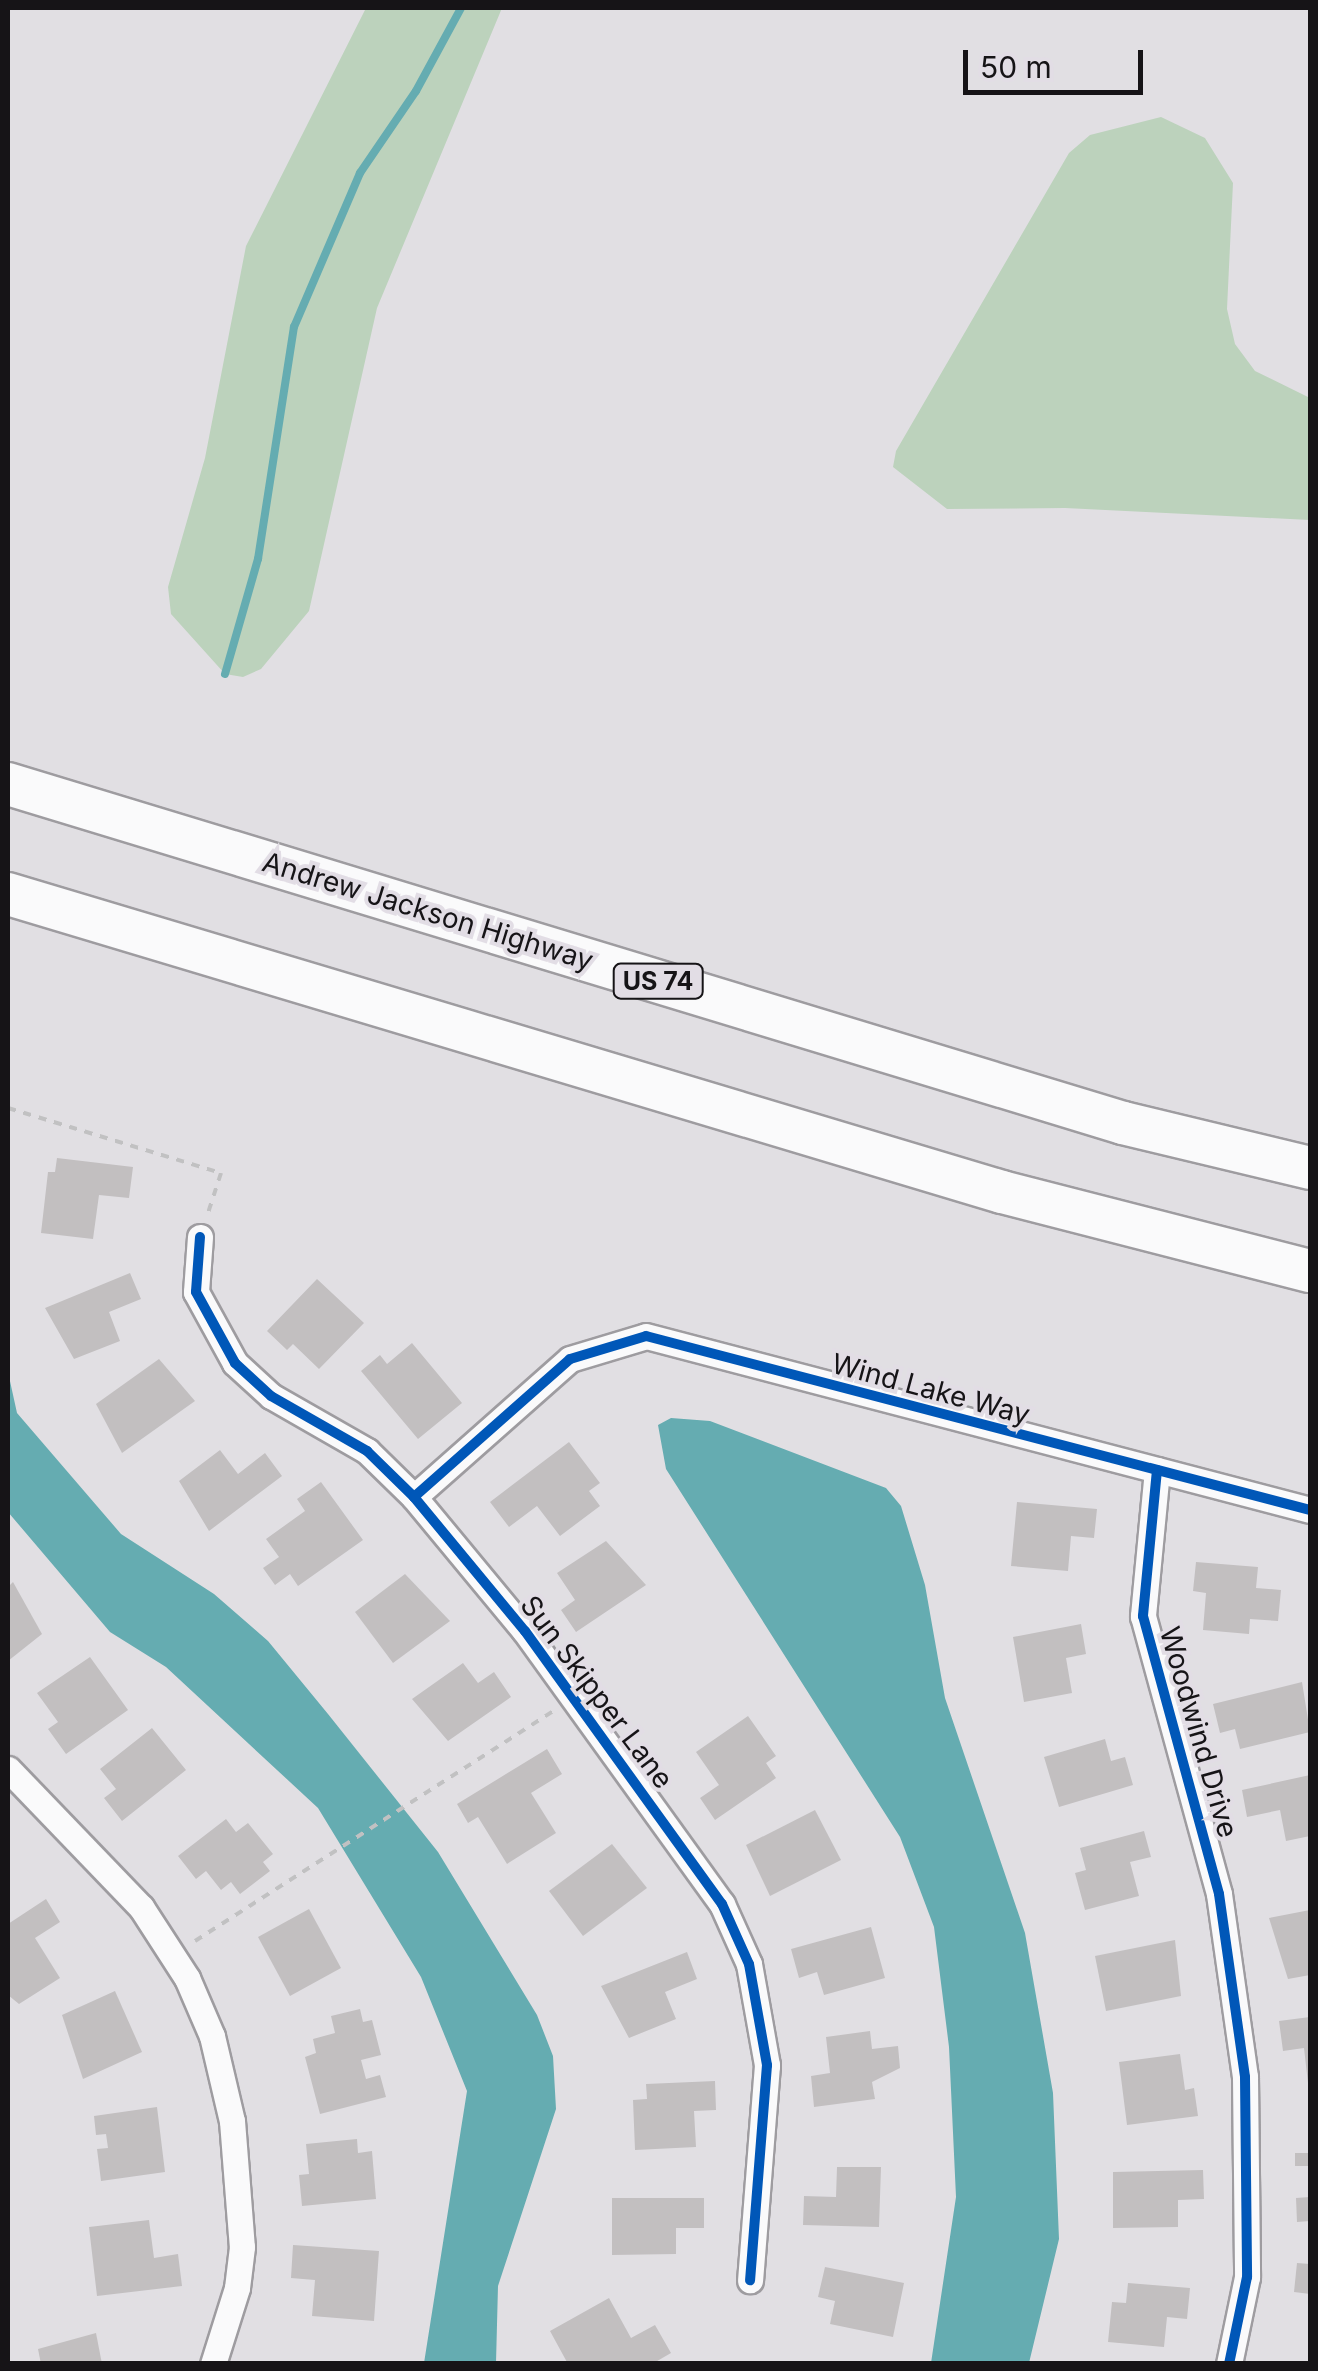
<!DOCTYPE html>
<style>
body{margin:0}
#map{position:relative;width:1318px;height:2371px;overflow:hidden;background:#e1dfe3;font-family:Inter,sans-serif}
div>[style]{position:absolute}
.green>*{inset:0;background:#bcd2bc}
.water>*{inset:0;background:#65acb1}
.stream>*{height:8px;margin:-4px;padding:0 4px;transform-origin:4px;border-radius:4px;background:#65acb1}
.building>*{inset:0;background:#c2bfc0}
.path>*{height:4px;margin-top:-2px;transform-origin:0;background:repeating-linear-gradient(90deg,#c1c1c2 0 8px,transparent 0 16px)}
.roads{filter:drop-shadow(2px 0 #9e9ca0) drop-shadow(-2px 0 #9e9ca0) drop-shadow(0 2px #9e9ca0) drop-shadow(0 -2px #9e9ca0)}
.minor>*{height:25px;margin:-12.5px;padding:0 12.5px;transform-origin:12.5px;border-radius:12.5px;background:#fafafb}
.motorway>*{height:42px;margin:-21px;padding:0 21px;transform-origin:21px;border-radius:21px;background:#fafafb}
.cycleway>*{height:10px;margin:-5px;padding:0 5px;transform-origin:5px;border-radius:5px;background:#0057b8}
span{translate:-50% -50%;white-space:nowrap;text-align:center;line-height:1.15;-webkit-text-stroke:8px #e2dde5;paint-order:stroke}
.shield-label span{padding:2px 8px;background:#e2dde5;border:2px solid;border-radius:8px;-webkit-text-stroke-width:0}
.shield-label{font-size:25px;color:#161417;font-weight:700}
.street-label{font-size:28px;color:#161417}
.frame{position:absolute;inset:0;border:10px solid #161417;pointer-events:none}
.scale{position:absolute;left:963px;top:50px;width:180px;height:45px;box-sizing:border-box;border:5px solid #161417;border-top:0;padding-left:12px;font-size:30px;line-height:35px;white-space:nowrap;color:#161417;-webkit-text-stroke:8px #e2dde5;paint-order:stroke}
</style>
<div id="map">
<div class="green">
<div style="clip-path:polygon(366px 8px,502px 8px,377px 308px,309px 611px,261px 669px,243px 677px,225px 674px,171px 614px,168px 587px,205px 458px,246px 246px)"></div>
<div style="clip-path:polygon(1161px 117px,1205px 138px,1233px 183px,1227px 309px,1235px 344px,1255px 371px,1310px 398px,1310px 520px,1065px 508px,947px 509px,893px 467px,896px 451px,1069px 153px,1090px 135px)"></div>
</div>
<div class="water">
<div style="clip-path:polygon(8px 1372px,17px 1413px,121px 1534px,214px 1594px,268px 1641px,328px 1714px,438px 1852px,537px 2015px,553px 2056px,556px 2109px,498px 2286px,496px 2363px,424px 2363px,467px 2091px,421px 1977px,318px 1808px,166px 1667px,110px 1632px,8px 1512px)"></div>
<div style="clip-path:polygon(671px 1418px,710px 1421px,886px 1488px,901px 1506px,925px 1585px,945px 1698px,1025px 1933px,1053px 2093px,1059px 2239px,1029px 2363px,931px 2363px,956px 2197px,949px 2047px,934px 1927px,900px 1837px,666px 1469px,658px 1425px)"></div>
</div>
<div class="stream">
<div style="left:225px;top:674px;width:120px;rotate:-74deg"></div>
<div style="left:258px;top:559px;width:235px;rotate:-81.2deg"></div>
<div style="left:294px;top:327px;width:168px;rotate:-66.8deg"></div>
<div style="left:360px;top:173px;width:99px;rotate:-55.7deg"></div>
<div style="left:416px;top:91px;width:94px;rotate:-61.5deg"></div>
</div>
<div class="building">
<div style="clip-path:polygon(57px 1158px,133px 1167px,129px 1198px,99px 1195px,93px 1239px,41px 1233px,48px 1172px,55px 1172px)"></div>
<div style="clip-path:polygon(130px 1273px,141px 1299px,109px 1312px,120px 1341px,74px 1359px,45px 1308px)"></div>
<div style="clip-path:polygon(317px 1279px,364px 1323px,319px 1369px,293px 1344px,287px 1350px,267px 1331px)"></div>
<div style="clip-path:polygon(412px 1343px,462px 1403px,418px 1439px,361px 1371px,380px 1355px,387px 1364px)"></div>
<div style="clip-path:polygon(159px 1359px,195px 1401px,122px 1453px,96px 1404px)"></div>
<div style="clip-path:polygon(569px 1442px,600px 1483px,589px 1491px,600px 1506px,560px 1536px,537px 1506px,509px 1527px,490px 1502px)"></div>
<div style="clip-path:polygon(220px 1450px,238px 1474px,265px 1453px,282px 1476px,209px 1531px,179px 1481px)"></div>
<div style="clip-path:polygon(321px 1482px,363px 1540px,298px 1586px,290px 1574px,275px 1585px,263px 1568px,279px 1557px,266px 1539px,305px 1511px,297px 1499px)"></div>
<div style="clip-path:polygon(1017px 1502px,1097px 1509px,1094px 1538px,1071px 1536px,1068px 1571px,1011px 1566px)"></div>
<div style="clip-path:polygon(606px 1541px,646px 1585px,576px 1632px,561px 1610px,575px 1600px,557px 1573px)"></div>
<div style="clip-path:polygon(1196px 1562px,1258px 1567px,1256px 1588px,1281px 1590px,1278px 1621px,1250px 1619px,1249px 1634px,1203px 1630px,1206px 1593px,1193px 1591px)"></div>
<div style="clip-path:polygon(405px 1574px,450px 1621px,393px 1663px,355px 1612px)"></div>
<div style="clip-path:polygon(13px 1582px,42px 1634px,8px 1661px,8px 1587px)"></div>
<div style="clip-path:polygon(1081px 1624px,1086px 1654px,1066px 1658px,1072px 1693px,1024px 1702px,1013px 1637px)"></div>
<div style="clip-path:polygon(90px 1657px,128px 1710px,66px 1754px,48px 1729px,58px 1722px,37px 1693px)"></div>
<div style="clip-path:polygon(463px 1663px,478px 1683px,494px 1672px,511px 1697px,448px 1741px,412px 1699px)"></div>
<div style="clip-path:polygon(1302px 1682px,1310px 1732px,1240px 1749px,1235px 1729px,1220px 1733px,1213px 1704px)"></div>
<div style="clip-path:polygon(748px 1716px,776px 1756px,766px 1763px,776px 1778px,715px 1820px,700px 1798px,719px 1785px,696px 1752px)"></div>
<div style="clip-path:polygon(152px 1728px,186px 1770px,122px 1821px,104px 1798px,116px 1789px,100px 1769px)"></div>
<div style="clip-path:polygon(1105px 1739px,1111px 1761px,1125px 1757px,1133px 1785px,1059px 1807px,1044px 1757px)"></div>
<div style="clip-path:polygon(547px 1749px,562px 1774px,531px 1793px,556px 1833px,507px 1864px,478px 1817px,468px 1823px,457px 1804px)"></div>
<div style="clip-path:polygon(1310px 1775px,1310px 1836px,1286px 1841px,1280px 1810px,1247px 1817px,1242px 1790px)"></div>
<div style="clip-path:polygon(815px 1810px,841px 1860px,770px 1896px,746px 1845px)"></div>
<div style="clip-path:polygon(226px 1819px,236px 1832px,248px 1823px,273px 1854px,263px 1862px,270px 1871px,240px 1894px,231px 1882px,221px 1890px,206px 1871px,196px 1879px,178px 1856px)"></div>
<div style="clip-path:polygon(1144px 1831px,1151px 1857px,1130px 1862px,1139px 1896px,1085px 1910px,1075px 1873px,1086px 1870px,1080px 1848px)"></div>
<div style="clip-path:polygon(612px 1844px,647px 1888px,583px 1936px,549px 1891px)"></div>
<div style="clip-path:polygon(46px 1899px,60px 1922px,35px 1938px,60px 1978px,19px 2004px,8px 1995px,8px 1924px)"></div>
<div style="clip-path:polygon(309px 1909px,341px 1968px,290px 1996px,258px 1937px)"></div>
<div style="clip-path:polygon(1310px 1910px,1310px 1975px,1288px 1979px,1269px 1918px)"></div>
<div style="clip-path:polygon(871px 1927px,885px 1978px,824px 1995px,817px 1972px,799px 1978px,791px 1949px)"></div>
<div style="clip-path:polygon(1175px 1940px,1181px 1996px,1106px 2011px,1095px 1956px)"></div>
<div style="clip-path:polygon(687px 1952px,697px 1979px,665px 1992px,676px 2019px,629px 2038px,601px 1986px)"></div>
<div style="clip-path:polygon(115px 1991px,142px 2052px,83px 2079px,62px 2015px)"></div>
<div style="clip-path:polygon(360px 2009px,363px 2022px,372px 2020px,381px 2055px,361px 2060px,366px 2079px,380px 2075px,386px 2097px,320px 2114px,305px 2057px,316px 2053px,313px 2039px,335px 2033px,331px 2016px)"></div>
<div style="clip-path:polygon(1310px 2017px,1310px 2083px,1308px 2083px,1304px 2048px,1283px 2051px,1279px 2021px)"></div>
<div style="clip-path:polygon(870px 2031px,872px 2049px,898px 2046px,900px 2068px,872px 2082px,875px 2099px,814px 2107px,811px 2076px,830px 2073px,826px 2037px)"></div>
<div style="clip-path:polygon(1180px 2054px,1185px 2090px,1194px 2088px,1198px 2116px,1127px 2125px,1119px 2062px)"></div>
<div style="clip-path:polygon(715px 2081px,716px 2110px,694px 2111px,696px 2147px,635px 2150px,633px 2100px,647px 2099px,646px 2084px)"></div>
<div style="clip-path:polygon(157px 2107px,165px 2172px,101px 2181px,97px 2149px,108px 2148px,106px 2134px,96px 2135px,94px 2116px)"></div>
<div style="clip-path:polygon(357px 2139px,358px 2153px,372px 2151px,376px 2199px,302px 2206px,299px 2175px,309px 2174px,306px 2144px)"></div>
<div style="clip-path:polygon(1295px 2153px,1310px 2153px,1310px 2166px,1295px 2166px)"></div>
<div style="clip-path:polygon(837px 2167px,881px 2167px,879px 2227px,803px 2225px,804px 2196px,836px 2197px)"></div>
<div style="clip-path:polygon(1203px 2170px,1204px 2199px,1178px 2200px,1178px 2227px,1113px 2228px,1113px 2172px)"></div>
<div style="clip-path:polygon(1310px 2197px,1310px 2221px,1297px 2222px,1296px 2198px)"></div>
<div style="clip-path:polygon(612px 2198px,704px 2198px,704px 2228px,676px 2228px,676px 2254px,612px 2255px)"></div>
<div style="clip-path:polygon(149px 2220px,154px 2258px,178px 2254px,182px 2286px,97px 2296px,89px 2227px)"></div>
<div style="clip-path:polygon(293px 2245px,379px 2251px,374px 2321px,312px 2316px,315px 2280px,291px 2278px)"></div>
<div style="clip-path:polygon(1297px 2263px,1310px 2264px,1310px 2294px,1294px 2292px)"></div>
<div style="clip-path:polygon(825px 2267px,904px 2283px,893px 2337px,830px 2324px,835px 2301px,818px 2297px)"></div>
<div style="clip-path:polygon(1128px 2283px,1190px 2288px,1187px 2319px,1167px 2317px,1164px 2347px,1108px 2342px,1112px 2302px,1126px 2303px)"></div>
<div style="clip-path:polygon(609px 2298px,631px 2338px,655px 2325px,671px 2353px,652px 2364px,568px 2364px,550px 2331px)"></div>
<div style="clip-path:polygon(96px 2333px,102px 2364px,41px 2364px,38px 2349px)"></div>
</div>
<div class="path">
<div style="left:8px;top:1108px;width:223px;rotate:17deg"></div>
<div style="left:221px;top:1173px;width:42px;rotate:108deg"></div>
<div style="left:195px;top:1941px;width:426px;rotate:-32.7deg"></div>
</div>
<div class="roads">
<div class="minor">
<div style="left:200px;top:1237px;width:55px;rotate:94.2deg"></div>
<div style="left:196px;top:1292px;width:81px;rotate:61.2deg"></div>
<div style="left:235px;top:1363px;width:49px;rotate:42.5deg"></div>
<div style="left:271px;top:1396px;width:111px;rotate:29.8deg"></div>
<div style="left:367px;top:1451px;width:66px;rotate:44.4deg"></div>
<div style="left:414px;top:1497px;width:174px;rotate:50.4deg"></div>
<div style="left:525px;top:1631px;width:337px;rotate:54.2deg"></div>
<div style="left:722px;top:1904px;width:66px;rotate:65.8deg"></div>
<div style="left:749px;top:1964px;width:103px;rotate:79.9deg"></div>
<div style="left:767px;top:2065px;width:216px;rotate:94.5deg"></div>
<div style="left:1157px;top:1470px;width:147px;rotate:95.5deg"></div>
<div style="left:1143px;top:1616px;width:288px;rotate:74.7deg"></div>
<div style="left:1219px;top:1894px;width:185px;rotate:81.9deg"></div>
<div style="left:1245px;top:2077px;width:200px;rotate:89.4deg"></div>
<div style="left:1247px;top:2277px;width:89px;rotate:101.7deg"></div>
<div style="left:414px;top:1497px;width:208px;rotate:-41.5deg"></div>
<div style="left:570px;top:1359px;width:79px;rotate:-16.8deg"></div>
<div style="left:646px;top:1336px;width:686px;rotate:14.68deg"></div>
<div style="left:8px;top:1769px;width:192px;rotate:46.1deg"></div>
<div style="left:141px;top:1907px;width:85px;rotate:57.1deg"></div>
<div style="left:187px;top:1978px;width:63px;rotate:66.7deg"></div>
<div style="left:212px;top:2036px;width:87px;rotate:76.8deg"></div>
<div style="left:232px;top:2121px;width:126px;rotate:85.5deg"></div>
<div style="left:242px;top:2247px;width:41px;rotate:97deg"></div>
<div style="left:237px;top:2288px;width:80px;rotate:107.5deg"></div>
</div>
<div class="motorway">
<div style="left:8px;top:784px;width:1165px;rotate:16.91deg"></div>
<div style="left:1123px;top:1123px;width:192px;rotate:13.5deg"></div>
<div style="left:8px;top:894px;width:1038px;rotate:16.69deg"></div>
<div style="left:1002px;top:1192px;width:318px;rotate:14.4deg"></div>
</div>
</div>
<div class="cycleway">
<div style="left:200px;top:1237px;width:55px;rotate:94.2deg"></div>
<div style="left:196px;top:1292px;width:81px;rotate:61.2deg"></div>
<div style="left:235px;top:1363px;width:49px;rotate:42.5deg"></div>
<div style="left:271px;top:1396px;width:111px;rotate:29.8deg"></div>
<div style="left:367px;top:1451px;width:66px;rotate:44.4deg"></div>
<div style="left:414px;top:1497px;width:174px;rotate:50.4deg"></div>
<div style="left:525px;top:1631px;width:337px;rotate:54.2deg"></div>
<div style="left:722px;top:1904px;width:66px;rotate:65.8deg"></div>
<div style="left:749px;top:1964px;width:103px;rotate:79.9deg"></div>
<div style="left:767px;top:2065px;width:216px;rotate:94.5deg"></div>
<div style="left:1157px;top:1470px;width:147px;rotate:95.5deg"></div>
<div style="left:1143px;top:1616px;width:288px;rotate:74.7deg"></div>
<div style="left:1219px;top:1894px;width:185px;rotate:81.9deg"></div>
<div style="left:1245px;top:2077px;width:200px;rotate:89.4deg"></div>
<div style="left:1247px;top:2277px;width:89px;rotate:101.7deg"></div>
<div style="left:414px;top:1497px;width:208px;rotate:-41.5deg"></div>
<div style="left:570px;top:1359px;width:79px;rotate:-16.8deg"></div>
<div style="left:646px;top:1336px;width:686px;rotate:14.68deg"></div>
</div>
<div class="shield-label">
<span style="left:658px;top:981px">US 74</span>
</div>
<div class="street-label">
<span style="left:428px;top:911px;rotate:17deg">Andrew Jackson Highway</span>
<span style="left:931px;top:1389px;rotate:15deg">Wind Lake Way</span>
<span style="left:597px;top:1692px;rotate:53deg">Sun Skipper Lane</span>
<span style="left:1199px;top:1732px;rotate:74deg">Woodwind Drive</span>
</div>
<div class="frame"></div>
<div class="scale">50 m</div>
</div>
